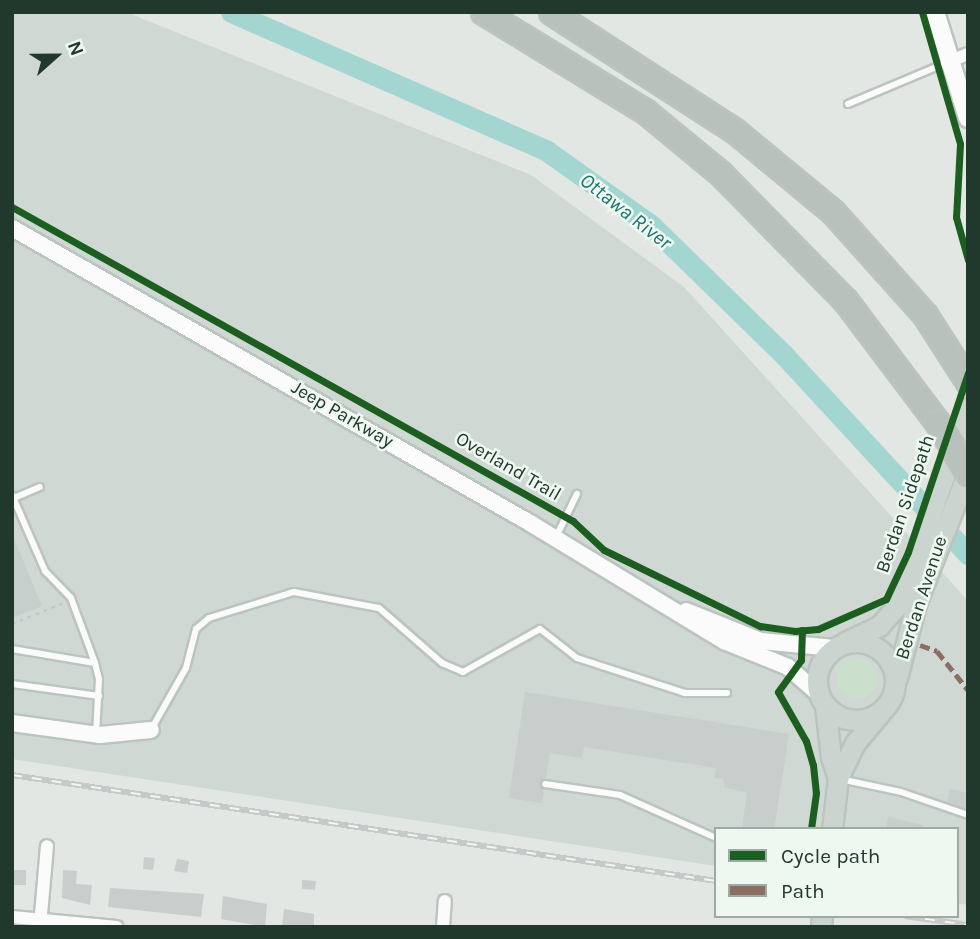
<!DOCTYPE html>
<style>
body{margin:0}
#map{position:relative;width:980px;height:939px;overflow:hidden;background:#e2e7e3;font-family:Karla,sans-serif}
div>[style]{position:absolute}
.built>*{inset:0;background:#cfd8d2}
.green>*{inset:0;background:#cbe0cc}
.round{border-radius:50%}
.river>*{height:21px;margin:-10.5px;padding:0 10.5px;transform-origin:10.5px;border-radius:10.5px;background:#a3d6d1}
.building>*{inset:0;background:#c8cecb}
.path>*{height:2px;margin-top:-1px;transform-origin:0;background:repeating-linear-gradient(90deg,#bfc7c3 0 3.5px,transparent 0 8.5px)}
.roads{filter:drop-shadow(2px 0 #bbc4be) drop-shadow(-2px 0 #bbc4be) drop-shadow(0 2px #bbc4be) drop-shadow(0 -2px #bbc4be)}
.service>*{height:6px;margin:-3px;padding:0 3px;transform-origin:3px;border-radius:3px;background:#fbfbfb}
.minor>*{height:12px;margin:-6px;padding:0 6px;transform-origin:6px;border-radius:6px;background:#fbfbfb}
.tertiary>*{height:16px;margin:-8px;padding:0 8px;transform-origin:8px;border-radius:8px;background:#fbfbfb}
.secondary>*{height:18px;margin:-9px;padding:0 9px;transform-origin:9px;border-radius:9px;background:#fbfbfb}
.primary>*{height:19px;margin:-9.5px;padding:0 9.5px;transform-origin:9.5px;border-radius:9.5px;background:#ccd4d0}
.primary>.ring{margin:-9.5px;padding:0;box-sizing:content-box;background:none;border:19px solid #ccd4d0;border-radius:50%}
.motorway>*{height:23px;margin:-11.5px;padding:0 11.5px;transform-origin:11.5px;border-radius:11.5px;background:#b9c1bd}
.rail>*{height:6px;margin-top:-3px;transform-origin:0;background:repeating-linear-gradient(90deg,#eff7f1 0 10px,#c6c9c8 0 20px);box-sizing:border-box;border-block:2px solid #c6c9c8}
.bridges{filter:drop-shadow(2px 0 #bcc3bf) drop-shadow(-2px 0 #bcc3bf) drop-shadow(0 2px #bcc3bf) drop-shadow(0 -2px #bcc3bf)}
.motorway-bridge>*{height:23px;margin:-11.5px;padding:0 11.5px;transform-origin:11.5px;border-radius:11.5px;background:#b9c1bd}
.quiet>*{height:5px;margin-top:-2.5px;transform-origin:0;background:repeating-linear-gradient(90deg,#8d6e63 0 10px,transparent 0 15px)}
.cycleway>*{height:7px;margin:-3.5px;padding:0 3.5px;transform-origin:3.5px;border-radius:3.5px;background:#1b5e20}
span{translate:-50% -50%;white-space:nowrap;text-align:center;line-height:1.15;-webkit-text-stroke:5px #eff7f1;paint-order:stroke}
.street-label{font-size:19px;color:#21392d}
.water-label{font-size:21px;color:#1d736d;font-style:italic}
.frame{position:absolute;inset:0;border:14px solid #21392d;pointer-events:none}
.legend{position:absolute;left:714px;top:827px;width:245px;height:91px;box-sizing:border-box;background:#eff7f1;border:2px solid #9daba3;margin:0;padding:9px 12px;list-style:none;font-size:21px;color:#21392d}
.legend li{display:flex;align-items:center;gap:14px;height:35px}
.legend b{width:35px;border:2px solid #9daba3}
.north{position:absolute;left:21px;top:21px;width:70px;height:70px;-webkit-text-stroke:5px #eff7f1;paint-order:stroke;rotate:69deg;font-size:19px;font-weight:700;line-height:28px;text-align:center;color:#21392d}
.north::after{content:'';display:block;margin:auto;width:24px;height:32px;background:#21392d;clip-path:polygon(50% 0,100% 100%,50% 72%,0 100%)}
</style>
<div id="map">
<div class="built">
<div style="clip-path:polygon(12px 12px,126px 12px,531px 175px,684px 287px,968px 601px,968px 905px,957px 903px,957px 829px,716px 829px,716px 866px,12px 759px)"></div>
</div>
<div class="green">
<div class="round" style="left:837px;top:658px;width:40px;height:40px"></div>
</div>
<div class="river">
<div style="left:231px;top:12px;width:345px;rotate:23.7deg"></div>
<div style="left:547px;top:151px;width:129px;rotate:35.5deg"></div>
<div style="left:652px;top:226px;width:186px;rotate:44.3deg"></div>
<div style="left:785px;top:356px;width:270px;rotate:47.3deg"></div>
</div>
<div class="building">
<div style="clip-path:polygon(12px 534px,42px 606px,12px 618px)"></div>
<div style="clip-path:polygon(525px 692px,789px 734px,774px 829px,742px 829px,747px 792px,725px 788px,723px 779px,714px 778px,716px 768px,584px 747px,582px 758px,550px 753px,546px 778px,540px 783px,544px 790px,542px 803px,509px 798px)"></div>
<div style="clip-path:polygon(950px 789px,968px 793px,968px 809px,947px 802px)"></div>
<div style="clip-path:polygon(888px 817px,923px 825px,923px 829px,886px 829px)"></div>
<div style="clip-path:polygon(144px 857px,155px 858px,153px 870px,143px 869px)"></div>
<div style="clip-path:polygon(177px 859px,189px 861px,187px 873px,174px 871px)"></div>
<div style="clip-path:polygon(12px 870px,26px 870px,26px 885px,12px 885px)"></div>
<div style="clip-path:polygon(63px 870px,77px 871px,76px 884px,92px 885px,90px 905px,62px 898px)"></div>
<div style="clip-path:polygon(302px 880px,316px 881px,315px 890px,302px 889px)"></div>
<div style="clip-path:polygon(110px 888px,204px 894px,201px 917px,108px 907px)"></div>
<div style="clip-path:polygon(223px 896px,267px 904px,265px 927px,221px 919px)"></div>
<div style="clip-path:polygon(284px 909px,314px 914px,314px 927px,282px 927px)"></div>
</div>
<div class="path">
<div style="left:12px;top:624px;width:54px;rotate:-21.8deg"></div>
</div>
<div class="roads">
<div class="service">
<div style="left:848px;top:104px;width:108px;rotate:-22.8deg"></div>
<div style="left:12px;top:495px;width:83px;rotate:66.5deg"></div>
<div style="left:45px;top:571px;width:37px;rotate:46deg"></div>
<div style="left:71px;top:598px;width:69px;rotate:69.7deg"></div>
<div style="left:14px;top:498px;width:28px;rotate:-23deg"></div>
<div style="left:556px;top:537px;width:48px;rotate:-64deg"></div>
<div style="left:12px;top:649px;width:84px;rotate:9.6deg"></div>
<div style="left:95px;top:663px;width:16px;rotate:76deg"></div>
<div style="left:99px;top:679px;width:55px;rotate:93.1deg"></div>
<div style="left:12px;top:684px;width:88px;rotate:7.9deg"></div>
<div style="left:152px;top:728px;width:69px;rotate:-60.5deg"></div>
<div style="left:186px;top:668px;width:40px;rotate:-75.6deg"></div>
<div style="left:196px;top:629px;width:17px;rotate:-40deg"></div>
<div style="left:209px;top:618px;width:89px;rotate:-17deg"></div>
<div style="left:294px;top:592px;width:86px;rotate:10.7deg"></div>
<div style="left:379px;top:608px;width:84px;rotate:41.1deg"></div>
<div style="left:442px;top:663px;width:23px;rotate:23deg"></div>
<div style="left:463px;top:672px;width:88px;rotate:-29.2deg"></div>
<div style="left:540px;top:629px;width:47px;rotate:38.1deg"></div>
<div style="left:577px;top:658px;width:114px;rotate:18deg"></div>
<div style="left:685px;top:693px;width:42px"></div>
<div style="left:840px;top:779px;width:62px;rotate:12deg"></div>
<div style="left:901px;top:792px;width:71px;rotate:18.9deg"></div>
<div style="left:545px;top:784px;width:76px;rotate:8.3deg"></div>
<div style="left:620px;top:795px;width:105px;rotate:24.1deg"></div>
</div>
<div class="minor">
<div style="left:953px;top:60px;width:16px;rotate:-22deg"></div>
<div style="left:12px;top:917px;width:105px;rotate:5.4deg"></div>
<div style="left:40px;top:926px;width:80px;rotate:-85deg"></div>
<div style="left:443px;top:927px;width:26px;rotate:-86deg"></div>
</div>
<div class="tertiary">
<div style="left:12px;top:228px;width:596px;rotate:29.66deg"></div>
<div style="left:530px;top:523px;width:227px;rotate:31.3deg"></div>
<div style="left:724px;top:641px;width:69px;rotate:22.1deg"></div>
<div style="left:788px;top:667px;width:41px;rotate:41.1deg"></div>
<div style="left:686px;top:611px;width:81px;rotate:21.8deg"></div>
<div style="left:761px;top:641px;width:73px;rotate:5.5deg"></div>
<div style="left:12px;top:723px;width:89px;rotate:7.8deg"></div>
<div style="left:100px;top:735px;width:51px;rotate:-5.6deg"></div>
</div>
<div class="secondary">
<div style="left:935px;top:12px;width:111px;rotate:72.7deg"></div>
</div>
<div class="primary">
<div class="ring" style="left:817px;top:642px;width:59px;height:59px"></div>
<div style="left:845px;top:642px;width:38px;rotate:-25deg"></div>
<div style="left:879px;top:626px;width:30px;rotate:-48deg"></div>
<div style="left:899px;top:604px;width:208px;rotate:-70.6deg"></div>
<div style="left:897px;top:678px;width:76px;rotate:-75.6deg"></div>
<div style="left:916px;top:604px;width:143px;rotate:-68.6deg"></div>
<div style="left:825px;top:706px;width:51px;rotate:83.3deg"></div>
<div style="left:831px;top:757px;width:22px;rotate:72deg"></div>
<div style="left:832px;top:829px;width:51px;rotate:-83.3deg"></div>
<div style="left:838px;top:778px;width:39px;rotate:-64deg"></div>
<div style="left:855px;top:743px;width:39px;rotate:-50deg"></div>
<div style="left:821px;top:927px;width:11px;rotate:-85deg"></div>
</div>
<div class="motorway">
<div style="left:483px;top:12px;width:191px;rotate:31.5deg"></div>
<div style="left:646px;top:112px;width:96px;rotate:39.5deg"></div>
<div style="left:720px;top:173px;width:178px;rotate:45.5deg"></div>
<div style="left:845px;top:300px;width:153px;rotate:53deg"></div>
<div style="left:551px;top:12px;width:219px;rotate:32.9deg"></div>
<div style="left:735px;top:131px;width:127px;rotate:39.6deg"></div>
<div style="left:833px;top:212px;width:138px;rotate:48.2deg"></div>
<div style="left:925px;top:315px;width:80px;rotate:57.3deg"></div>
</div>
</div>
<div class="rail">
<div style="left:12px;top:775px;width:712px;rotate:8.56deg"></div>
<div style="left:905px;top:916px;width:64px;rotate:8.1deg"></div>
</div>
<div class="bridges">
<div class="motorway-bridge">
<div style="left:937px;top:422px;width:60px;rotate:58.7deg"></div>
</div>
</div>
<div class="quiet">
<div style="left:920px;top:645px;width:18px;rotate:19deg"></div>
<div style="left:937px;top:651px;width:50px;rotate:51.5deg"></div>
</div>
<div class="cycleway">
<div style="left:922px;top:12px;width:137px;rotate:73.9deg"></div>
<div style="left:960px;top:144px;width:73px;rotate:93.1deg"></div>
<div style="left:956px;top:217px;width:45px;rotate:74.4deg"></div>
<div style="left:12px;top:207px;width:643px;rotate:29.24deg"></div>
<div style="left:573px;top:521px;width:42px;rotate:43.1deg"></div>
<div style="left:604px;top:550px;width:174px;rotate:26deg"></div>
<div style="left:760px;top:626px;width:35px;rotate:8deg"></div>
<div style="left:795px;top:631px;width:23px;rotate:-5deg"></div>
<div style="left:818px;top:629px;width:74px;rotate:-23.8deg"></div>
<div style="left:886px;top:599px;width:52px;rotate:-64.9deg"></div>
<div style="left:908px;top:552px;width:189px;rotate:-71.5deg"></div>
<div style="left:802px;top:630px;width:30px;rotate:92deg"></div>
<div style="left:801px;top:660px;width:39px;rotate:126deg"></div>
<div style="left:778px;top:692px;width:56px;rotate:60.3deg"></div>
<div style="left:806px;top:741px;width:25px;rotate:74deg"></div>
<div style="left:813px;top:765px;width:28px;rotate:84deg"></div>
<div style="left:816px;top:793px;width:36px;rotate:98deg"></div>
</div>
<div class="street-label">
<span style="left:342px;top:415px;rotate:30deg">Jeep Parkway</span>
<span style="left:508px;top:467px;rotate:30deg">Overland Trail</span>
<span style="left:906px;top:504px;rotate:-71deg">Berdan Sidepath</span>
<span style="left:922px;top:598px;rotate:-72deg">Berdan Avenue</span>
</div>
<div class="water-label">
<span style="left:626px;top:211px;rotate:38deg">Ottawa River</span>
</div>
<div class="frame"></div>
<ul class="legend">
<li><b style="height:9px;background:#1b5e20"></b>Cycle path</li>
<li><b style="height:9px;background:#8d6e63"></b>Path</li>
</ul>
<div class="north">N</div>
</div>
